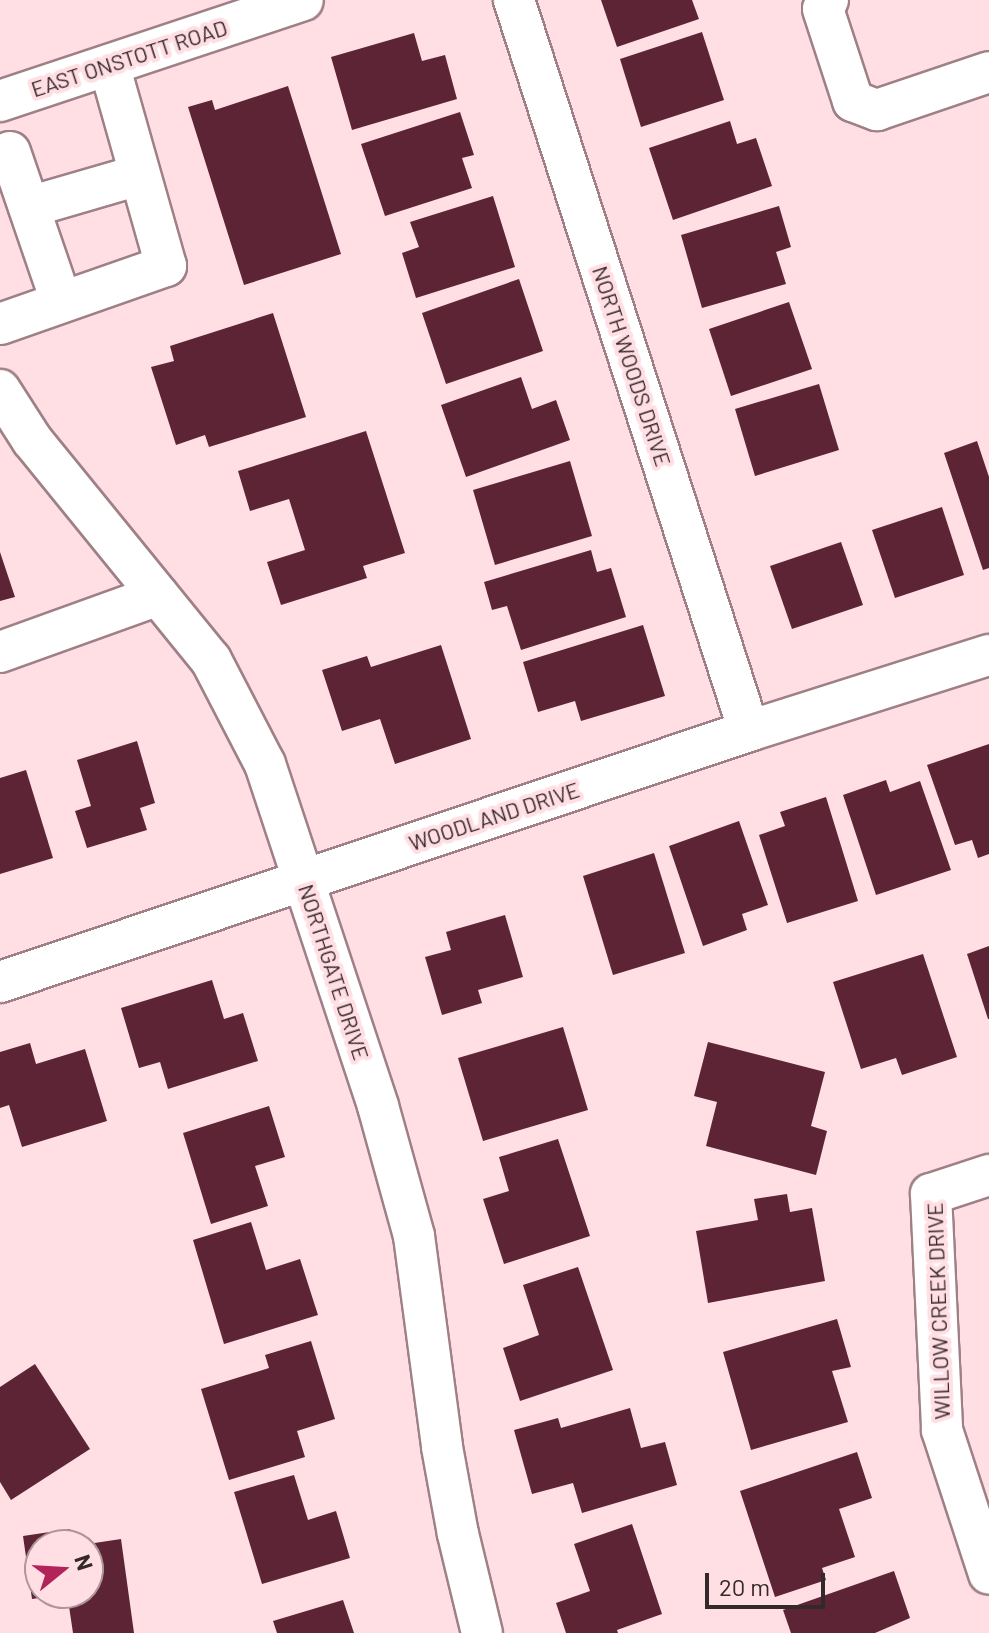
<!DOCTYPE html>
<style>
body{margin:0}
#map{position:relative;width:989px;height:1633px;overflow:hidden;background:#ffdee4;font-family:Barlow,sans-serif}
div>[style]{position:absolute}
.building>*{inset:0;background:#5d2435}
.roads{filter:drop-shadow(2px 0 #9e8086) drop-shadow(-2px 0 #9e8086) drop-shadow(0 2px #9e8086) drop-shadow(0 -2px #9e8086)}
.minor>*{height:40px;margin:-20px;padding:0 20px;transform-origin:20px;border-radius:20px;background:#fff}
span{translate:-50% -50%;white-space:nowrap;text-align:center;line-height:1.15;-webkit-text-stroke:8px #ffdee4;paint-order:stroke}
.street-label{font-size:22px;color:#35282b}
.north{position:absolute;left:24px;top:1529px;width:80px;height:80px;box-sizing:border-box;background:#ffdee4;border:2px solid #ae959a;border-radius:50%;rotate:72deg;font-size:22px;font-weight:700;line-height:32px;text-align:center;color:#35282b}
.north::after{content:'';display:block;margin:auto;width:28px;height:36px;background:#b22359;clip-path:polygon(50% 0,100% 100%,50% 72%,0 100%)}
.scale{position:absolute;left:705px;top:1573px;width:120px;height:36px;box-sizing:border-box;border:4px solid #35282b;border-top:0;padding-left:10px;font-size:24px;line-height:28px;white-space:nowrap;color:#35282b;-webkit-text-stroke:6px #ffdee4;paint-order:stroke}
</style>
<div id="map">
<div class="building">
<div style="clip-path:polygon(601px 0,692px 0,699px 19px,617px 47px)"></div>
<div style="clip-path:polygon(702px 32px,724px 100px,641px 127px,620px 59px)"></div>
<div style="clip-path:polygon(414px 33px,422px 61px,445px 55px,457px 99px,352px 130px,331px 57px)"></div>
<div style="clip-path:polygon(288px 86px,341px 254px,244px 285px,188px 107px,212px 100px,215px 110px)"></div>
<div style="clip-path:polygon(460px 112px,474px 155px,462px 158px,472px 188px,385px 216px,361px 144px)"></div>
<div style="clip-path:polygon(730px 121px,737px 144px,756px 138px,772px 186px,673px 220px,649px 148px)"></div>
<div style="clip-path:polygon(493px 196px,515px 267px,416px 298px,402px 253px,419px 247px,410px 222px)"></div>
<div style="clip-path:polygon(779px 206px,791px 247px,776px 252px,786px 284px,702px 308px,681px 235px)"></div>
<div style="clip-path:polygon(519px 279px,543px 351px,446px 384px,422px 313px)"></div>
<div style="clip-path:polygon(789px 302px,812px 369px,731px 396px,709px 329px)"></div>
<div style="clip-path:polygon(273px 313px,306px 417px,209px 447px,205px 435px,176px 445px,151px 367px,174px 361px,170px 346px)"></div>
<div style="clip-path:polygon(521px 377px,532px 409px,556px 400px,570px 440px,466px 477px,441px 405px)"></div>
<div style="clip-path:polygon(819px 384px,839px 450px,755px 476px,735px 409px)"></div>
<div style="clip-path:polygon(366px 431px,405px 553px,363px 566px,367px 578px,281px 605px,267px 562px,305px 550px,289px 499px,250px 511px,238px 471px)"></div>
<div style="clip-path:polygon(977px 441px,989px 477px,989px 568px,983px 570px,944px 453px)"></div>
<div style="clip-path:polygon(570px 461px,592px 536px,495px 565px,473px 490px)"></div>
<div style="clip-path:polygon(942px 507px,964px 575px,895px 598px,872px 530px)"></div>
<div style="clip-path:polygon(841px 542px,863px 605px,792px 629px,770px 566px)"></div>
<div style="clip-path:polygon(591px 550px,597px 572px,611px 568px,626px 617px,521px 650px,507px 606px,492px 610px,484px 582px)"></div>
<div style="clip-path:polygon(0 552px,15px 597px,0 601px)"></div>
<div style="clip-path:polygon(643px 625px,665px 696px,581px 721px,575px 701px,538px 712px,523px 662px)"></div>
<div style="clip-path:polygon(441px 645px,471px 739px,395px 764px,380px 719px,342px 731px,322px 670px,367px 656px,371px 667px)"></div>
<div style="clip-path:polygon(137px 741px,155px 803px,140px 808px,147px 830px,87px 848px,75px 811px,91px 806px,77px 760px)"></div>
<div style="clip-path:polygon(989px 744px,989px 854px,978px 858px,972px 840px,955px 845px,927px 765px)"></div>
<div style="clip-path:polygon(26px 770px,53px 858px,0 874px,0 778px)"></div>
<div style="clip-path:polygon(886px 780px,890px 792px,920px 781px,951px 870px,876px 895px,843px 795px)"></div>
<div style="clip-path:polygon(826px 797px,858px 901px,787px 923px,759px 835px,785px 826px,780px 812px)"></div>
<div style="clip-path:polygon(739px 821px,768px 905px,742px 914px,747px 930px,703px 946px,669px 846px)"></div>
<div style="clip-path:polygon(654px 853px,685px 953px,613px 975px,583px 876px)"></div>
<div style="clip-path:polygon(505px 915px,523px 977px,478px 990px,482px 1003px,442px 1015px,425px 957px,451px 950px,446px 932px)"></div>
<div style="clip-path:polygon(989px 946px,989px 1019px,988px 1019px,967px 954px)"></div>
<div style="clip-path:polygon(923px 954px,957px 1057px,902px 1075px,896px 1058px,861px 1069px,833px 982px)"></div>
<div style="clip-path:polygon(212px 980px,224px 1019px,243px 1013px,258px 1061px,168px 1089px,160px 1062px,139px 1068px,121px 1008px)"></div>
<div style="clip-path:polygon(563px 1027px,588px 1110px,483px 1141px,458px 1058px)"></div>
<div style="clip-path:polygon(708px 1042px,825px 1072px,811px 1126px,827px 1131px,816px 1175px,706px 1146px,717px 1102px,694px 1096px)"></div>
<div style="clip-path:polygon(30px 1043px,36px 1064px,85px 1049px,107px 1121px,22px 1147px,9px 1105px,0 1108px,0 1052px)"></div>
<div style="clip-path:polygon(269px 1106px,285px 1157px,255px 1166px,268px 1206px,211px 1224px,183px 1133px)"></div>
<div style="clip-path:polygon(558px 1139px,590px 1236px,504px 1264px,483px 1199px,509px 1191px,499px 1157px)"></div>
<div style="clip-path:polygon(787px 1194px,790px 1212px,812px 1208px,825px 1281px,708px 1303px,696px 1231px,758px 1220px,754px 1199px)"></div>
<div style="clip-path:polygon(251px 1222px,266px 1270px,300px 1259px,318px 1315px,224px 1344px,193px 1240px)"></div>
<div style="clip-path:polygon(578px 1267px,613px 1370px,520px 1401px,503px 1348px,539px 1335px,523px 1285px)"></div>
<div style="clip-path:polygon(837px 1319px,851px 1367px,832px 1371px,848px 1422px,751px 1450px,723px 1352px)"></div>
<div style="clip-path:polygon(311px 1341px,335px 1419px,297px 1431px,305px 1457px,229px 1480px,201px 1389px,269px 1368px,265px 1355px)"></div>
<div style="clip-path:polygon(35px 1364px,90px 1449px,11px 1500px,0 1482px,0 1387px)"></div>
<div style="clip-path:polygon(630px 1408px,641px 1448px,665px 1442px,677px 1485px,582px 1513px,573px 1483px,532px 1494px,514px 1430px,558px 1418px,561px 1428px)"></div>
<div style="clip-path:polygon(857px 1452px,872px 1498px,839px 1509px,855px 1557px,822px 1568px,826px 1580px,775px 1597px,740px 1491px)"></div>
<div style="clip-path:polygon(294px 1475px,308px 1520px,336px 1511px,350px 1558px,262px 1584px,234px 1492px)"></div>
<div style="clip-path:polygon(632px 1524px,662px 1614px,617px 1630px,618px 1633px,566px 1633px,556px 1603px,590px 1591px,574px 1544px)"></div>
<div style="clip-path:polygon(70px 1529px,73px 1545px,40px 1545px,40px 1593px,60px 1595px,32px 1599px,23px 1536px)"></div>
<div style="clip-path:polygon(121px 1539px,134px 1633px,73px 1633px,67px 1593px,88px 1593px,88px 1544px)"></div>
<div style="clip-path:polygon(894px 1571px,910px 1618px,875px 1633px,791px 1633px,783px 1610px)"></div>
<div style="clip-path:polygon(343px 1600px,354px 1633px,277px 1633px,273px 1621px)"></div>
</div>
<div class="roads">
<div class="minor">
<div style="left:514px;top:0;width:768px;rotate:72.18deg"></div>
<div style="left:828px;top:0;width:10px;rotate:119deg"></div>
<div style="left:823px;top:9px;width:97px;rotate:71.9deg"></div>
<div style="left:853px;top:101px;width:26px;rotate:21deg"></div>
<div style="left:877px;top:110px;width:118px;rotate:-18.7deg"></div>
<div style="left:0;top:101px;width:319px;rotate:-18.4deg"></div>
<div style="left:10px;top:152px;width:157px;rotate:71.1deg"></div>
<div style="left:29px;top:207px;width:115px;rotate:-16.2deg"></div>
<div style="left:0;top:324px;width:176px;rotate:-19.3deg"></div>
<div style="left:166px;top:266px;width:209px;rotate:-105.8deg"></div>
<div style="left:0;top:390px;width:59px;rotate:57.4deg"></div>
<div style="left:32px;top:440px;width:284px;rotate:50.9deg"></div>
<div style="left:211px;top:660px;width:117px;rotate:62.6deg"></div>
<div style="left:265px;top:764px;width:360px;rotate:71.7deg"></div>
<div style="left:378px;top:1106px;width:135px;rotate:74.5deg"></div>
<div style="left:414px;top:1236px;width:213px;rotate:82.4deg"></div>
<div style="left:442px;top:1447px;width:88px;rotate:79.6deg"></div>
<div style="left:458px;top:1534px;width:102px;rotate:76.4deg"></div>
<div style="left:0;top:652px;width:168px;rotate:-19.8deg"></div>
<div style="left:0;top:982px;width:790px;rotate:-18.53deg"></div>
<div style="left:749px;top:731px;width:252px;rotate:-17.6deg"></div>
<div style="left:989px;top:1175px;width:61px;rotate:161.9deg"></div>
<div style="left:931px;top:1194px;width:236px;rotate:87.3deg"></div>
<div style="left:942px;top:1430px;width:151px;rotate:71.9deg"></div>
</div>
</div>
<div class="street-label">
<span style="left:129px;top:58px;rotate:-18deg">EAST ONSTOTT ROAD</span>
<span style="left:632px;top:366px;rotate:72deg">NORTH WOODS DRIVE</span>
<span style="left:494px;top:816px;rotate:-18deg">WOODLAND DRIVE</span>
<span style="left:334px;top:972px;rotate:72deg">NORTHGATE DRIVE</span>
<span style="left:938px;top:1311px;rotate:-92deg">WILLOW CREEK DRIVE</span>
</div>
<div class="north">N</div>
<div class="scale">20 m</div>
</div>
